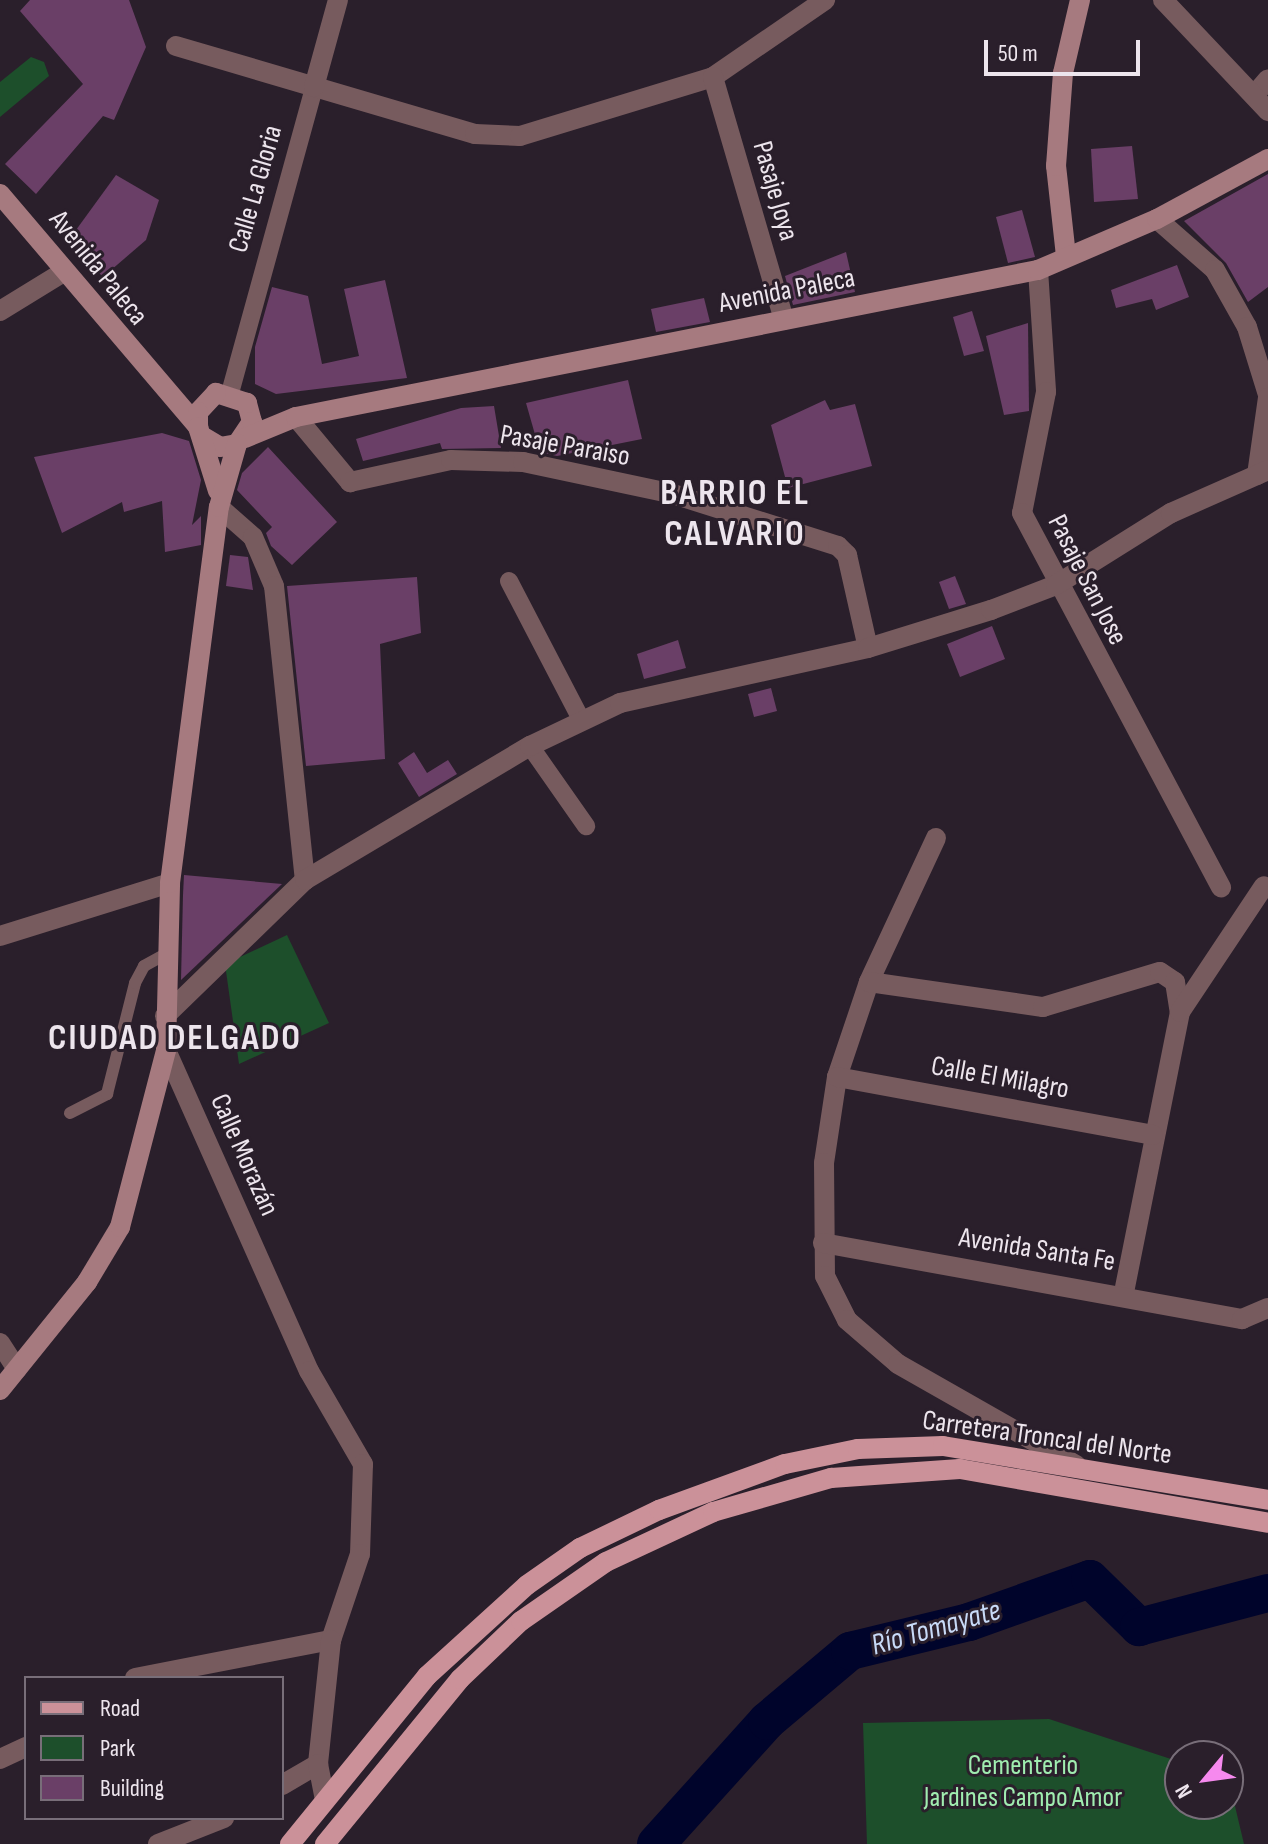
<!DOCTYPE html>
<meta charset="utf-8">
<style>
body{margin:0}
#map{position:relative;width:1268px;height:1844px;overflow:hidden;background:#2a1f2b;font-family:"Sofia Sans Condensed",sans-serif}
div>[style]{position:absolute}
.green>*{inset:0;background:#1d4f2b}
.river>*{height:38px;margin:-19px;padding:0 19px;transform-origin:19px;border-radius:19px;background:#00042b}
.building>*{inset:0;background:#6a3f67}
.service>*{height:12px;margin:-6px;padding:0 6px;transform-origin:6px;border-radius:6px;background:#775b5e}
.pedestrian>*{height:18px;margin:-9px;padding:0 9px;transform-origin:9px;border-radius:9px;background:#775b5e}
.minor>*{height:20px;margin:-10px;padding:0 10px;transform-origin:10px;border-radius:10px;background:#775b5e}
.tertiary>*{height:20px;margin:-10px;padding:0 10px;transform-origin:10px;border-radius:10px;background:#775b5e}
.secondary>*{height:20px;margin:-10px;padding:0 10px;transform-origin:10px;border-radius:10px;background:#a67a7f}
.primary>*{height:20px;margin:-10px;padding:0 10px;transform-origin:10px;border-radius:10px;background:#cb9199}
span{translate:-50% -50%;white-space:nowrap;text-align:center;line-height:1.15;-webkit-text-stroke:6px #2a1f2b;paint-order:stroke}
.street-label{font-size:28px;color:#ede5ed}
.park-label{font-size:28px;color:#a0edb0}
.water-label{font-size:30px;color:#c8daf7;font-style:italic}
.district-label{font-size:36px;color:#ede5ed;font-weight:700;letter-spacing:2px}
.legend{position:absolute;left:24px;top:1676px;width:260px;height:144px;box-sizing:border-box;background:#2a1f2b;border:2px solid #786e79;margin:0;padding:10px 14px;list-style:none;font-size:24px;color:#ede5ed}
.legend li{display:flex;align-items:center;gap:16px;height:40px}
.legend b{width:40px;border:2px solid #786e79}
.north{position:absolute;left:1164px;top:1740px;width:80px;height:80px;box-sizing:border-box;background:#2a1f2b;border:2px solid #786e79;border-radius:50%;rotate:241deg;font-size:22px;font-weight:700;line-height:32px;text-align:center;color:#ede5ed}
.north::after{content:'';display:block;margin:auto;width:28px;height:36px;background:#f689ee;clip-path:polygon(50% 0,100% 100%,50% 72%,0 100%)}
.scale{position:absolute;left:984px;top:40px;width:156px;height:36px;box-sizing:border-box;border:4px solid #ede5ed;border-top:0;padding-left:10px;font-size:24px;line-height:28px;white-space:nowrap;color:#ede5ed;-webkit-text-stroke:6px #2a1f2b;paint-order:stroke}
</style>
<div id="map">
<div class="green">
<div style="clip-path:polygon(31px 57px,44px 62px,49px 76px,0 117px,0 82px)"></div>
<div style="clip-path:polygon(287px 935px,329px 1023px,239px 1064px,225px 964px)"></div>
<div style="clip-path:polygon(1049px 1719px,1180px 1762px,1180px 1804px,1228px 1804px,1229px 1781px,1244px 1844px,867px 1844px,863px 1723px)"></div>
</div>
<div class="river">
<div style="left:656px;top:1844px;width:166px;rotate:-47.9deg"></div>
<div style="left:767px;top:1721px;width:109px;rotate:-40.1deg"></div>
<div style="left:850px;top:1651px;width:122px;rotate:-13.7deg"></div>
<div style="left:969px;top:1622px;width:128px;rotate:-19.6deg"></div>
<div style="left:1090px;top:1579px;width:69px;rotate:44.4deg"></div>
<div style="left:1139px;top:1627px;width:133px;rotate:-14.8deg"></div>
</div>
<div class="building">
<div style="clip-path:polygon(30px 0,129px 0,146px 47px,114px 120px,103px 116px,36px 194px,5px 164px,83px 84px,20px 11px)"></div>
<div style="clip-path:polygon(1132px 146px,1138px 199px,1094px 202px,1091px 149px)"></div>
<div style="clip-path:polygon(1268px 174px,1268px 287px,1248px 302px,1226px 263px,1184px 221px)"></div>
<div style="clip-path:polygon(116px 175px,159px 200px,146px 240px,103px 277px,68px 241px)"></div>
<div style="clip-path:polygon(1022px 210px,1035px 257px,1008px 263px,996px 217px)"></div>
<div style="clip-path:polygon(846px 252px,855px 292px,793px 305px,785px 276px)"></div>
<div style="clip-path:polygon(1177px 265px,1189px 297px,1156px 310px,1152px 299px,1116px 308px,1111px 290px)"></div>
<div style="clip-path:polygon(385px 280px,407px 378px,276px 394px,255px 384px,255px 347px,272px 287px,308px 296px,322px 364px,359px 356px,344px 289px)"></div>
<div style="clip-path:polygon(704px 298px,710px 322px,656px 332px,651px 309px)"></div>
<div style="clip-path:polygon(972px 311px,984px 351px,964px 356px,953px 317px)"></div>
<div style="clip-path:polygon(1028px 323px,1029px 411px,1004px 415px,986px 336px)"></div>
<div style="clip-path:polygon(628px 380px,642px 439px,557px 456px,540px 452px,526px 403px)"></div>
<div style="clip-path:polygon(825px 400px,830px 410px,855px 404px,872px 466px,788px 488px,771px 425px)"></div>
<div style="clip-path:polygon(494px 406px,501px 448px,442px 449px,440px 443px,363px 461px,356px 439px,461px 408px)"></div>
<div style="clip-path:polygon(162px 433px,189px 441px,201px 480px,192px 525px,201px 516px,201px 545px,165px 552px,162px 501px,124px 512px,122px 502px,62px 533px,34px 457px)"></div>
<div style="clip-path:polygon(268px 447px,337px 522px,292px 565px,271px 546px,266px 533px,272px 527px,237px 490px,242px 473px)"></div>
<div style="clip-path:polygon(230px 555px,248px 557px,253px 590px,226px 586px)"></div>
<div style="clip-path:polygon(955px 576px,966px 604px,949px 609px,939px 582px)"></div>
<div style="clip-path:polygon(417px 577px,421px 633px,380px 644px,385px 759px,306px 766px,287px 586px)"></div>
<div style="clip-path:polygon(992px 626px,1005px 659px,960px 677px,947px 644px)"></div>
<div style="clip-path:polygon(678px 640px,686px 668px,644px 679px,637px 654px)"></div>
<div style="clip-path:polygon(771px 688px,777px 711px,754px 717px,748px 694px)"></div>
<div style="clip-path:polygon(414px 752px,427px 773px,448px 760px,457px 774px,419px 797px,398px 763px)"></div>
<div style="clip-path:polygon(184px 875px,282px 884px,181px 980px,183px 895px)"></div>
</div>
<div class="service">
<div style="left:70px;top:1113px;width:42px;rotate:-27.2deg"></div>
<div style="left:107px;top:1094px;width:114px;rotate:-75.8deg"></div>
<div style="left:135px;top:983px;width:19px;rotate:-62deg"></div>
<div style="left:144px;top:966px;width:26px;rotate:-29deg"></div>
</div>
<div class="pedestrian">
<div style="left:230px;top:393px;width:317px;rotate:-74.6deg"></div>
<div style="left:509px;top:581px;width:158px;rotate:62.5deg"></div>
<div style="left:530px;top:746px;width:98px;rotate:55deg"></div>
</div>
<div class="minor">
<div style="left:176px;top:46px;width:312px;rotate:16.4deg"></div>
<div style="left:475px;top:134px;width:45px;rotate:2.5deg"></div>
<div style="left:520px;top:136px;width:202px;rotate:-17deg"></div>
<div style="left:713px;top:77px;width:136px;rotate:-34.5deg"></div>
<div style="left:713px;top:77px;width:253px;rotate:73.7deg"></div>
<div style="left:1256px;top:93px;width:18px;rotate:-49deg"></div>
<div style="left:1157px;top:219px;width:77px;rotate:41.3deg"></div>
<div style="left:1215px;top:270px;width:65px;rotate:60.7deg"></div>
<div style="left:1247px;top:327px;width:71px;rotate:72.8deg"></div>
<div style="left:1038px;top:270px;width:122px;rotate:86.2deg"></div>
<div style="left:1046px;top:392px;width:123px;rotate:101.2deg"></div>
<div style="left:1022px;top:513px;width:424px;rotate:62deg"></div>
<div style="left:0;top:311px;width:76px;rotate:-31.6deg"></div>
<div style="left:296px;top:417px;width:85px;rotate:50.3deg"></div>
<div style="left:350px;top:482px;width:103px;rotate:-12.3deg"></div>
<div style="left:451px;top:460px;width:72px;rotate:1.6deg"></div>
<div style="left:523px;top:462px;width:153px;rotate:12deg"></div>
<div style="left:673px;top:494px;width:173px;rotate:17.5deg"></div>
<div style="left:838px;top:546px;width:13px;rotate:45deg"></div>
<div style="left:847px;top:555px;width:95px;rotate:77.3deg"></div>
<div style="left:1257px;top:475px;width:78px;rotate:-81.9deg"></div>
<div style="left:219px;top:507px;width:45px;rotate:41.4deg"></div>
<div style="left:253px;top:537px;width:53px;rotate:66.8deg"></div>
<div style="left:274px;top:586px;width:296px;rotate:84deg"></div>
<div style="left:936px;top:838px;width:159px;rotate:115deg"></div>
<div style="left:869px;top:982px;width:100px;rotate:108.6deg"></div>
<div style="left:837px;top:1077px;width:87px;rotate:98.6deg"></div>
<div style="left:824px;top:1163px;width:113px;rotate:89.5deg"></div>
<div style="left:825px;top:1276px;width:49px;rotate:63.4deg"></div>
<div style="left:847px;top:1320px;width:67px;rotate:40.8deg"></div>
<div style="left:898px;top:1364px;width:205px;rotate:29.6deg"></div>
<div style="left:0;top:936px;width:178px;rotate:-17.3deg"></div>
<div style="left:869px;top:982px;width:176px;rotate:8.2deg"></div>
<div style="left:1043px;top:1007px;width:122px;rotate:-16.7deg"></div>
<div style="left:1160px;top:972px;width:18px;rotate:34deg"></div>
<div style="left:1175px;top:982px;width:30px;rotate:81deg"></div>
<div style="left:1180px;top:1012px;width:287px;rotate:101.3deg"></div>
<div style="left:1180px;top:1012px;width:151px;rotate:-56.3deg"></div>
<div style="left:165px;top:1016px;width:195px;rotate:-44.2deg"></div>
<div style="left:305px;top:880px;width:262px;rotate:-30.8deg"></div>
<div style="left:530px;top:746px;width:100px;rotate:-25.5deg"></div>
<div style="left:620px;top:703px;width:254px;rotate:-12.5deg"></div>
<div style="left:868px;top:648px;width:129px;rotate:-17.2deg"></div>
<div style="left:991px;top:610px;width:70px;rotate:-21deg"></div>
<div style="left:1056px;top:585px;width:136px;rotate:-32.1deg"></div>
<div style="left:1171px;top:513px;width:106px;rotate:-23.9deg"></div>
<div style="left:837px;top:1077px;width:321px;rotate:10.4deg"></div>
<div style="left:823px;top:1243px;width:426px;rotate:10.3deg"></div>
<div style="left:1242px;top:1319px;width:28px;rotate:-23deg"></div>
<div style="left:0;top:1343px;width:31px;rotate:57deg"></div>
<div style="left:135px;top:1678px;width:200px;rotate:-11deg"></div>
<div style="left:0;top:1759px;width:29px;rotate:-25deg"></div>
<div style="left:282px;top:1785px;width:42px;rotate:-30.3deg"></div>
<div style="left:158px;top:1844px;width:71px;rotate:-21.5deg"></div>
</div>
<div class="tertiary">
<div style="left:1163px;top:0;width:153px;rotate:46.6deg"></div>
<div style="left:314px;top:87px;width:90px;rotate:-74.6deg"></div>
<div style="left:166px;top:1050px;width:351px;rotate:66deg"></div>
<div style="left:309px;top:1371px;width:108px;rotate:59.9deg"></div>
<div style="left:363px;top:1464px;width:90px;rotate:91.9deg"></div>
<div style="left:360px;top:1554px;width:91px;rotate:108.6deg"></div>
<div style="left:331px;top:1640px;width:125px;rotate:96deg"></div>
<div style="left:318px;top:1764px;width:37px;rotate:79deg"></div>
</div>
<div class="secondary">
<div style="left:0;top:194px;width:306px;rotate:49.6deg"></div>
<div style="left:1066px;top:256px;width:91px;rotate:-96.3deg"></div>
<div style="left:1056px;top:166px;width:93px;rotate:-85.7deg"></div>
<div style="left:1063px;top:73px;width:75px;rotate:-76.9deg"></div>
<div style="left:202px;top:436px;width:21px;rotate:31deg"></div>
<div style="left:220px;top:447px;width:17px;rotate:-10deg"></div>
<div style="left:237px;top:444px;width:27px;rotate:-56deg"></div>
<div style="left:252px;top:422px;width:20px;rotate:-105deg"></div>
<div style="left:247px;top:403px;width:33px;rotate:-162deg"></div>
<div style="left:216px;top:393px;width:26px;rotate:133deg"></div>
<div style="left:198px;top:412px;width:15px;rotate:90deg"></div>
<div style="left:198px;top:427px;width:67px;rotate:72.6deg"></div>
<div style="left:245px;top:438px;width:55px;rotate:-22.4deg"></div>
<div style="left:296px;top:417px;width:756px;rotate:-11.21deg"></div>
<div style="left:1038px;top:270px;width:129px;rotate:-23.2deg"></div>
<div style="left:1157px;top:219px;width:126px;rotate:-28.4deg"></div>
<div style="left:0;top:1390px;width:139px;rotate:-51.1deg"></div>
<div style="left:87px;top:1282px;width:64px;rotate:-59deg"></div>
<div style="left:120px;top:1227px;width:183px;rotate:-75.4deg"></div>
<div style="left:166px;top:1050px;width:167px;rotate:-88.6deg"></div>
<div style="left:170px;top:883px;width:379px;rotate:-82.6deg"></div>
<div style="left:219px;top:507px;width:66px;rotate:-74.1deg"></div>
</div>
<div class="primary">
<div style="left:290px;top:1844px;width:217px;rotate:-50.8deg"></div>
<div style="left:427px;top:1676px;width:135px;rotate:-42.3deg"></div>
<div style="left:527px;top:1585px;width:65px;rotate:-34.9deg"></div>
<div style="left:580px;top:1548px;width:88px;rotate:-25.7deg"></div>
<div style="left:659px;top:1510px;width:134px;rotate:-20.1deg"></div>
<div style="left:785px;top:1464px;width:75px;rotate:-11.6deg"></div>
<div style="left:858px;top:1449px;width:85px;rotate:-2deg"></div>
<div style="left:943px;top:1446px;width:329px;rotate:9.4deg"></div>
<div style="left:325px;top:1844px;width:213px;rotate:-50.7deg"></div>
<div style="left:460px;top:1679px;width:84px;rotate:-43.6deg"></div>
<div style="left:521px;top:1621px;width:103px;rotate:-34.8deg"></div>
<div style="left:606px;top:1562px;width:118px;rotate:-25deg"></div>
<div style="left:713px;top:1512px;width:123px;rotate:-16.1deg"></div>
<div style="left:831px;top:1478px;width:129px;rotate:-4deg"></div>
<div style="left:960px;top:1469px;width:313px;rotate:9.9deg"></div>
</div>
<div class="street-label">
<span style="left:256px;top:189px;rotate:-74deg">Calle La Gloria</span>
<span style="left:775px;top:191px;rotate:74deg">Pasaje Joya</span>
<span style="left:98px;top:268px;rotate:51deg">Avenida Paleca</span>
<span style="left:787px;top:291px;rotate:-11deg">Avenida Paleca</span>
<span style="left:565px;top:446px;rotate:10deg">Pasaje Paraiso</span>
<span style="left:1087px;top:580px;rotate:63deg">Pasaje San Jose</span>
<span style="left:1000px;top:1078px;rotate:10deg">Calle El Milagro</span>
<span style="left:244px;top:1155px;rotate:66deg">Calle Morazán</span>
<span style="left:1037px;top:1250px;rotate:9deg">Avenida Santa Fe</span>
<span style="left:1047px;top:1438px;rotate:8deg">Carretera Troncal del Norte</span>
</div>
<div class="park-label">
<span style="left:1023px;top:1782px">Cementerio<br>Jardines Campo Amor</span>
</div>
<div class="water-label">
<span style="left:936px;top:1628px;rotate:-16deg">Río Tomayate</span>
</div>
<div class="district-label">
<span style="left:735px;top:514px">BARRIO EL<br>CALVARIO</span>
<span style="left:175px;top:1039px">CIUDAD DELGADO</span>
</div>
<ul class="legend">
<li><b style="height:10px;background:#cb9199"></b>Road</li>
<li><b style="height:22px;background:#1d4f2b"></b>Park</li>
<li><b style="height:22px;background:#6a3f67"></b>Building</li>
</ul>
<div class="north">N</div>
<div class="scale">50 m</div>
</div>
